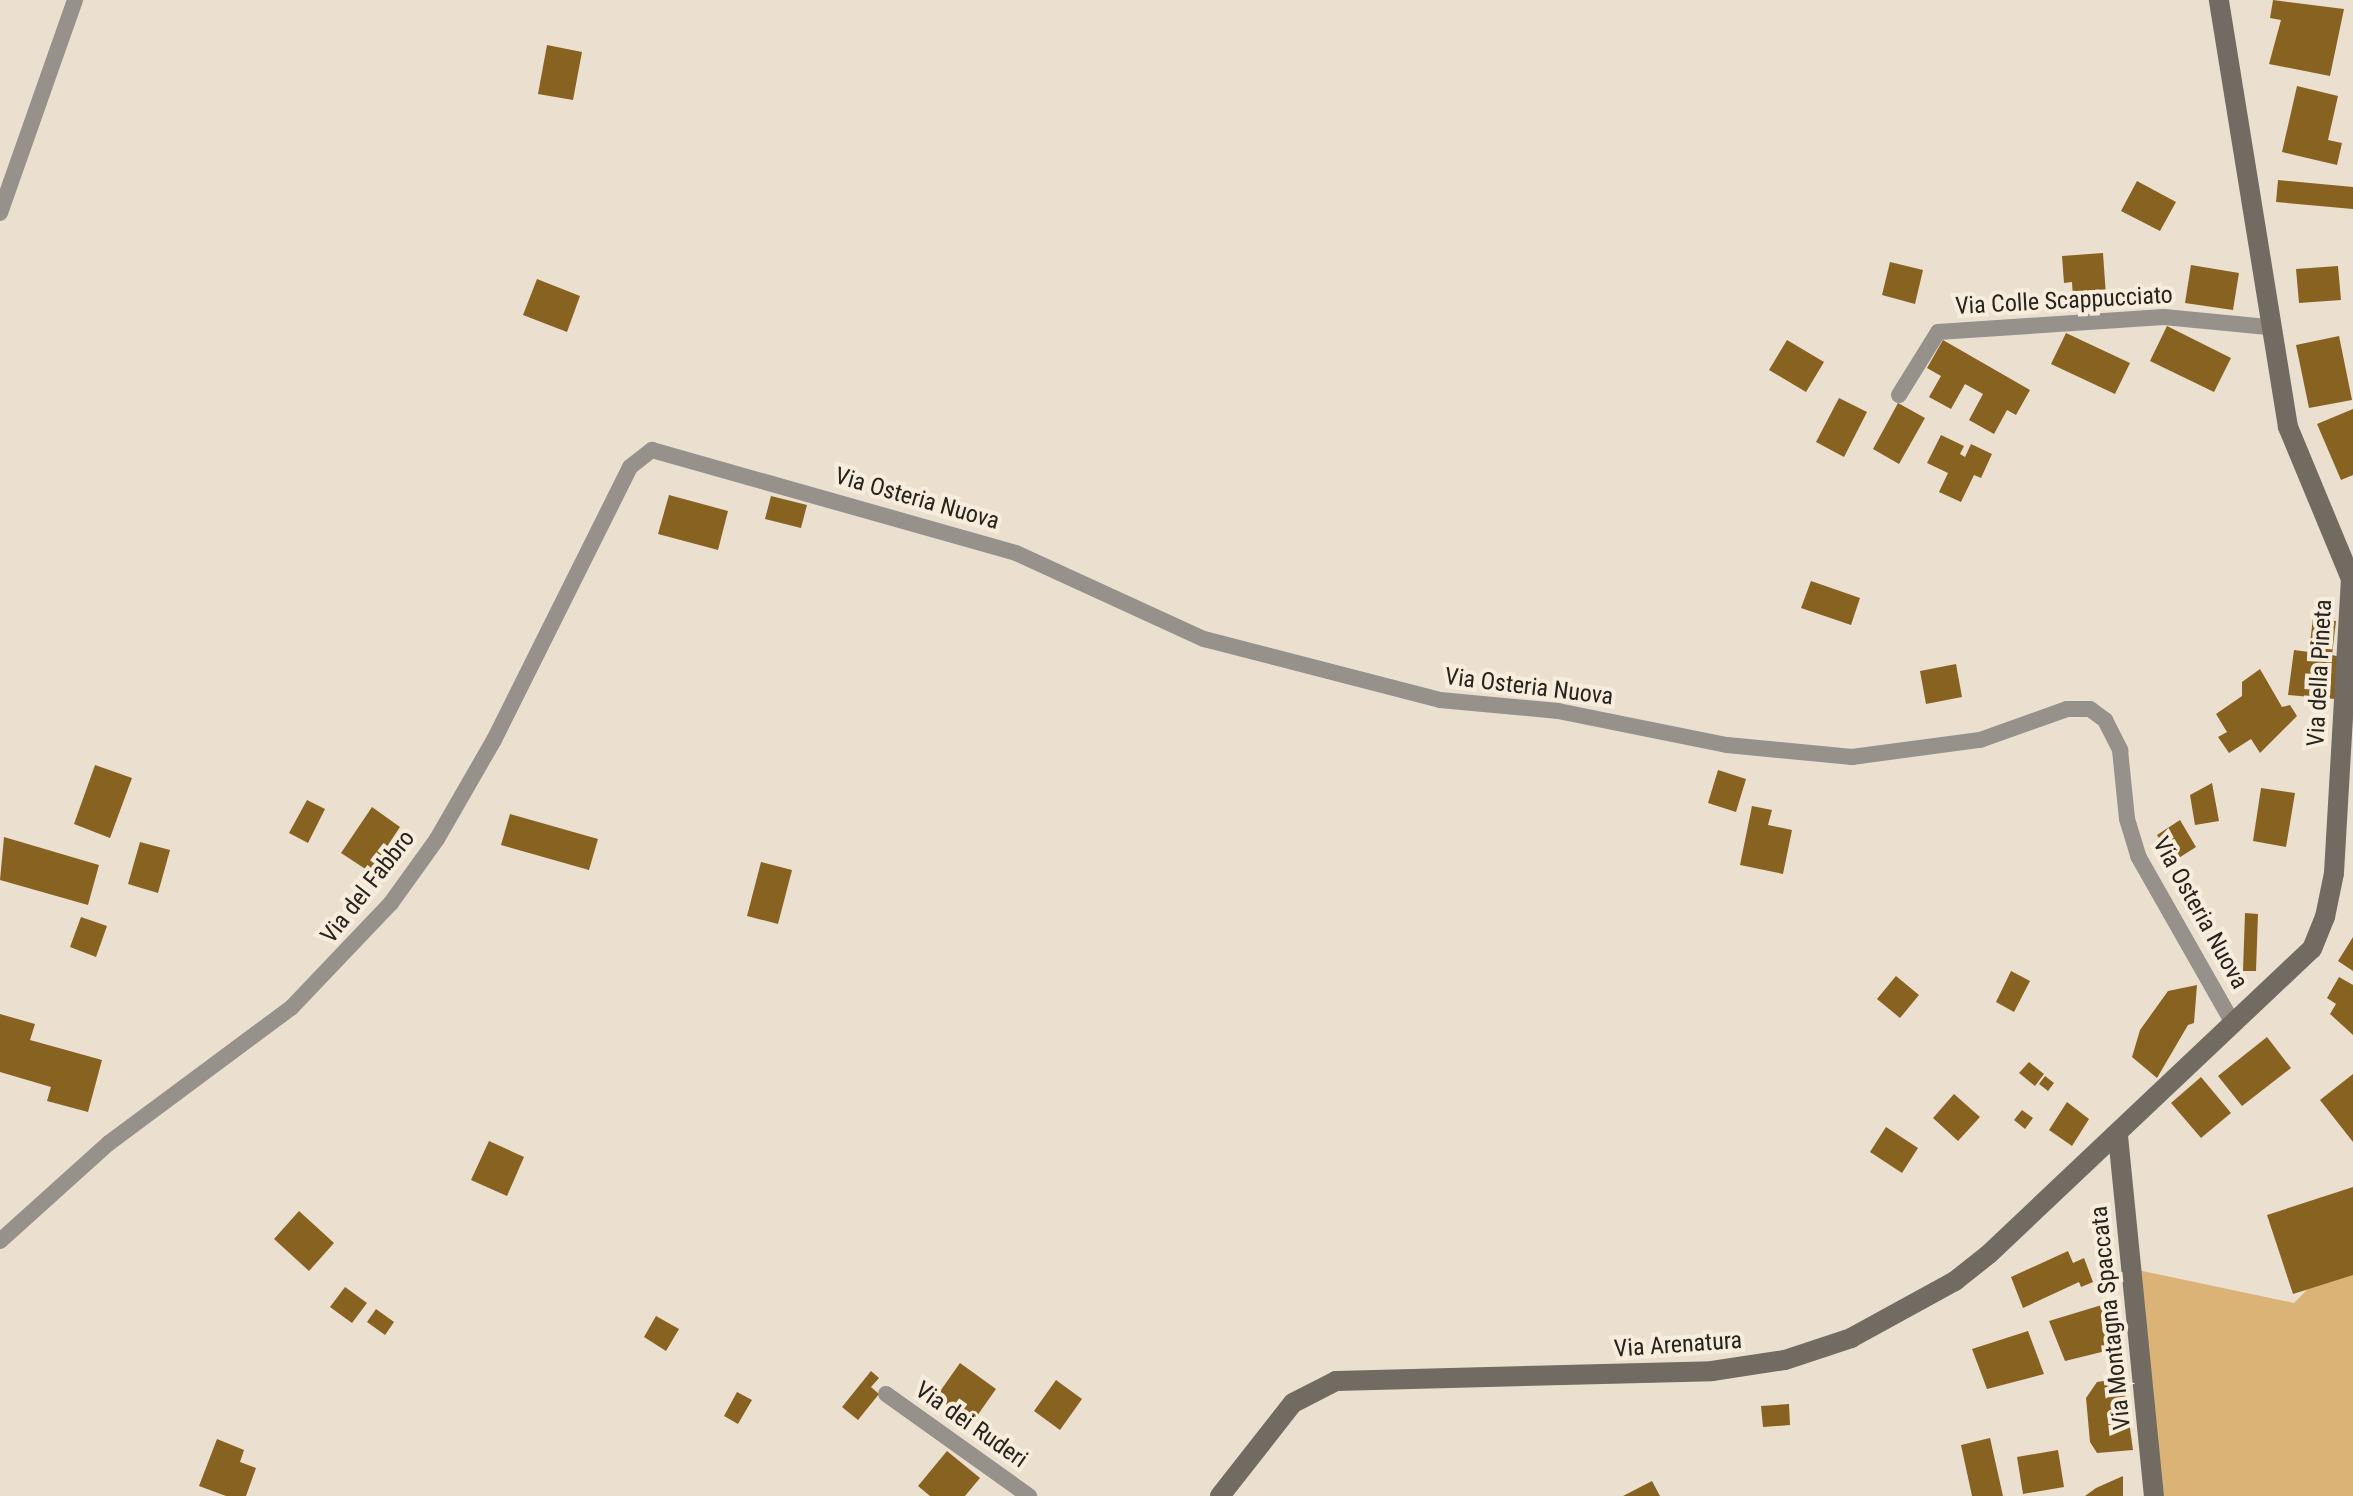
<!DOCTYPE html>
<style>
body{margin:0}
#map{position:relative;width:2353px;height:1496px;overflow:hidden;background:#ebe0d0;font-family:"Roboto Condensed",sans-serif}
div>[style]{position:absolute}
.green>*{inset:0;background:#dcb376}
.building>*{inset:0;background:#886220}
.street>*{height:16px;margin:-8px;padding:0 8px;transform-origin:8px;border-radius:8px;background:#96918b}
.secondary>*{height:20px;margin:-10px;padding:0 10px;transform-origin:10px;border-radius:10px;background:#726b62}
span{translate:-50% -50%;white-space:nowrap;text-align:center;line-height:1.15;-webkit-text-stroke:8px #f8eddd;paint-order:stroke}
.street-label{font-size:24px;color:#27231d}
</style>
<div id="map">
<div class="green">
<div style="clip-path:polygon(2353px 1243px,2353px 1496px,2154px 1496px,2133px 1269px,2294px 1303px)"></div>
</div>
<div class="building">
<div style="clip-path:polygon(2273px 0,2344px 9px,2330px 76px,2269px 64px,2281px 20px,2270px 18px)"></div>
<div style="clip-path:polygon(547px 45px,582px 52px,573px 100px,538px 94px)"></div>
<div style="clip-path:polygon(2297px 86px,2338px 96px,2328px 140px,2342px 143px,2337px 165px,2282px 152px)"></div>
<div style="clip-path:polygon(2278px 180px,2353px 187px,2353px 209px,2276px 202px)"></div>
<div style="clip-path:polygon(2137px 181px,2176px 202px,2160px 231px,2121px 211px)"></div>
<div style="clip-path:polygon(2103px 253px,2106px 296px,2073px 298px,2072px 282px,2064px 283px,2062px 256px)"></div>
<div style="clip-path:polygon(1890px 262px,1923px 270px,1915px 304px,1882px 295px)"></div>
<div style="clip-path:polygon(2191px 265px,2239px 273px,2233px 310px,2185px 303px)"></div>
<div style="clip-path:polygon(2338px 266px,2341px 300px,2299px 303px,2296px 269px)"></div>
<div style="clip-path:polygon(537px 279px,580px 296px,567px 332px,523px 315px)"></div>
<div style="clip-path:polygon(2167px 326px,2231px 358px,2214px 392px,2150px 361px)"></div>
<div style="clip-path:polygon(2066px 333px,2130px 363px,2115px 394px,2051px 364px)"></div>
<div style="clip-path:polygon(2339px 336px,2352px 400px,2309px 408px,2296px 345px)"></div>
<div style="clip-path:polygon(1787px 340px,1824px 362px,1806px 392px,1769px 370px)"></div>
<div style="clip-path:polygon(1943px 340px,2030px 390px,2016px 415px,2007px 410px,1994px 434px,1969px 420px,1983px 394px,1965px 384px,1951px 409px,1929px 397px,1941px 376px,1927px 368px)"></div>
<div style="clip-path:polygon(1839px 398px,1867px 412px,1844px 457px,1816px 442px)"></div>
<div style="clip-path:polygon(1898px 403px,1925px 418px,1899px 464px,1873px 449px)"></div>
<div style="clip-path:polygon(2353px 409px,2353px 475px,2341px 480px,2317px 424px)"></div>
<div style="clip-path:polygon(1941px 435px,1964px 446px,1960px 454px,1965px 457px,1971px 444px,1992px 454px,1981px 478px,1974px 475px,1961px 502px,1939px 492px,1948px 473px,1927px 463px)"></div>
<div style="clip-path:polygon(669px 495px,728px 511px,718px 550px,658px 534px)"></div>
<div style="clip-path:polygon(771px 496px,807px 505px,801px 528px,765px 519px)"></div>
<div style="clip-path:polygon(1811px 581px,1860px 598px,1851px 625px,1801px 608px)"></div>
<div style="clip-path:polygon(2313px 618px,2336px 621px,2332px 655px,2341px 657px,2335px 699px,2288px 695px,2294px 650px,2309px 652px)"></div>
<div style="clip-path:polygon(1956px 664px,1962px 697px,1926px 704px,1920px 671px)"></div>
<div style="clip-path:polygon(2260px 669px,2282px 707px,2290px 705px,2297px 716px,2260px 753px,2251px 739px,2229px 753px,2218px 737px,2227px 732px,2216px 714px,2242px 696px,2242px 682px)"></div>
<div style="clip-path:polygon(95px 765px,132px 778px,110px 838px,74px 824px)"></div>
<div style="clip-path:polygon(1718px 770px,1746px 779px,1736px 812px,1708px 803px)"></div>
<div style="clip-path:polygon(2212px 783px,2219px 821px,2195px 825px,2190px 795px)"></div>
<div style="clip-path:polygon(2261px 788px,2295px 793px,2286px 847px,2253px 841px)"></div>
<div style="clip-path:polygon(307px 800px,325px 809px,308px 843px,289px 833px)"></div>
<div style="clip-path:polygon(1752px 806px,1772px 810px,1768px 825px,1792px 830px,1783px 874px,1740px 865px)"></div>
<div style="clip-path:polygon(372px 807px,400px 827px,370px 872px,341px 853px)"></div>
<div style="clip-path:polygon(510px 814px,598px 839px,589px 870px,501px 845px)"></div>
<div style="clip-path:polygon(2180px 820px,2196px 847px,2174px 861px,2157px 835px)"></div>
<div style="clip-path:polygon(4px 837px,99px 865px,88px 905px,0 880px)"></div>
<div style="clip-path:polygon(140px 842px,170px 850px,158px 893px,128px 884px)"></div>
<div style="clip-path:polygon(761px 862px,792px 870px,778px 924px,747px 916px)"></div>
<div style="clip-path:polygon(2245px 913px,2258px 914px,2256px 971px,2243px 971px)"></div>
<div style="clip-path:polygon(81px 917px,107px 926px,96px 957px,70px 947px)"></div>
<div style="clip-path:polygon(2353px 937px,2353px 971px,2338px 961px)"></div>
<div style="clip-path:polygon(2011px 971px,2030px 981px,2014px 1012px,1996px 1002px)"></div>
<div style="clip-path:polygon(1896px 976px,1919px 995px,1900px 1018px,1877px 999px)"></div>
<div style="clip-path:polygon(2339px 977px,2353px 985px,2353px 1035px,2330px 1014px,2336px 1004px,2327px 998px)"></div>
<div style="clip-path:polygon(2197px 985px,2194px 1023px,2188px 1025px,2157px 1078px,2132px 1057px,2140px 1030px,2168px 991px)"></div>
<div style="clip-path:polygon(0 1014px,35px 1024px,30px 1040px,102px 1060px,88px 1112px,47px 1101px,51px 1087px,0 1072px)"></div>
<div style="clip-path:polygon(2267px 1037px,2291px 1068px,2242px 1106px,2218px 1076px)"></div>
<div style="clip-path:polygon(2029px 1062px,2044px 1074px,2035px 1086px,2019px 1073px)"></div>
<div style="clip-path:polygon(2353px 1074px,2353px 1142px,2320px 1100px)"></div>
<div style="clip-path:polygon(2045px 1076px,2054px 1083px,2048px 1091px,2039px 1084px)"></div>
<div style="clip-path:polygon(2201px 1077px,2231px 1113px,2201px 1138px,2171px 1103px)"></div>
<div style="clip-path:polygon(1954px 1094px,1980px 1117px,1958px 1141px,1933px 1118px)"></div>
<div style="clip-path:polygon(2067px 1102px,2089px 1119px,2072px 1146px,2049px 1130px)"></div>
<div style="clip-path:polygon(2022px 1110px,2033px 1118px,2025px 1129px,2014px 1120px)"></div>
<div style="clip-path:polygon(1886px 1127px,1918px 1148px,1902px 1173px,1870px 1152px)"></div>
<div style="clip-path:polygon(489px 1141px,524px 1157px,507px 1196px,471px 1180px)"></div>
<div style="clip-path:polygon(2353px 1187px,2353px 1275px,2293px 1294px,2267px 1215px)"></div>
<div style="clip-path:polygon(299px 1211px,334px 1243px,309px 1271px,274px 1239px)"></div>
<div style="clip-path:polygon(2068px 1251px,2073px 1263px,2084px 1258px,2093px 1282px,2081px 1287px,2079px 1282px,2023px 1308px,2011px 1277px)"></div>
<div style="clip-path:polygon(345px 1287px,367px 1303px,352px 1323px,330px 1307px)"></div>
<div style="clip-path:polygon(2105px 1304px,2122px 1347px,2065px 1361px,2049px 1321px)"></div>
<div style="clip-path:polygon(376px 1309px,394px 1322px,385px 1335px,367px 1322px)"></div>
<div style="clip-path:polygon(656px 1316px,679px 1329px,666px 1351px,644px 1337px)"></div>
<div style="clip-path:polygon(2028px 1331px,2044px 1374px,1987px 1389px,1972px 1349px)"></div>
<div style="clip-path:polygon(960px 1363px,996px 1389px,972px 1423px,936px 1397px)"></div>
<div style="clip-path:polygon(871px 1371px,879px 1378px,871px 1387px,879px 1394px,858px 1420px,842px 1407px)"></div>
<div style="clip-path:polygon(2123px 1378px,2133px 1450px,2097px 1453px,2090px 1442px,2086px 1398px,2097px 1382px)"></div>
<div style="clip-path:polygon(1056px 1380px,1082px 1399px,1060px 1430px,1034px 1411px)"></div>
<div style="clip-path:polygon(737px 1392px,752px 1400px,738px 1424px,724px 1416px)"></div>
<div style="clip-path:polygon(1789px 1404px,1790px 1425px,1763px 1427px,1761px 1406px)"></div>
<div style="clip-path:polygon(1990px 1438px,2003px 1496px,1972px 1496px,1961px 1445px)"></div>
<div style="clip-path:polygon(217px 1439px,244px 1450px,240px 1462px,256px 1468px,246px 1496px,226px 1496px,199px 1486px)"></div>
<div style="clip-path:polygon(2058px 1450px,2064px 1487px,2023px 1494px,2017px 1457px)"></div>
<div style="clip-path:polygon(947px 1451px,980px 1478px,965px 1496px,930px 1496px,918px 1486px)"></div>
<div style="clip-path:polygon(2123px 1476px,2123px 1496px,2085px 1496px,2096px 1488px)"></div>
<div style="clip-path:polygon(1652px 1481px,1660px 1496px,1623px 1496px)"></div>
</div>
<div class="street">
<div style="left:0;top:213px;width:226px;rotate:-70.6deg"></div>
<div style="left:1899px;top:395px;width:74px;rotate:-58.2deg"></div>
<div style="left:1938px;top:332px;width:226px;rotate:-3.8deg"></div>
<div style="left:2164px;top:317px;width:104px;rotate:5.5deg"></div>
<div style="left:0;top:1241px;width:147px;rotate:-42deg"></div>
<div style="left:109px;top:1143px;width:227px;rotate:-36.6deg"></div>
<div style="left:291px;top:1008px;width:145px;rotate:-46.4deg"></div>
<div style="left:391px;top:903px;width:79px;rotate:-54.3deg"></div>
<div style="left:437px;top:839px;width:114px;rotate:-60.1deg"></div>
<div style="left:494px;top:740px;width:305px;rotate:-63.5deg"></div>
<div style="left:630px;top:467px;width:28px;rotate:-38deg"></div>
<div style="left:652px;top:450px;width:378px;rotate:15.8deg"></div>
<div style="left:1016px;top:553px;width:207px;rotate:24.6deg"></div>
<div style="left:1204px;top:639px;width:244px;rotate:14.5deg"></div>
<div style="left:1440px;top:700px;width:119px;rotate:5.3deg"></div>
<div style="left:1558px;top:711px;width:172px;rotate:11.4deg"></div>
<div style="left:1727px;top:745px;width:126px;rotate:5.5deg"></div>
<div style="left:1852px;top:757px;width:129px;rotate:-7.6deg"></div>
<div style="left:1980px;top:740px;width:92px;rotate:-19.6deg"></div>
<div style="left:2067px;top:709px;width:23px"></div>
<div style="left:2090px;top:709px;width:19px;rotate:36deg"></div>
<div style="left:2105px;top:720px;width:34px;rotate:63deg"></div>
<div style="left:2120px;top:750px;width:69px;rotate:84.2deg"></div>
<div style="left:2127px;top:819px;width:39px;rotate:73deg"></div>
<div style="left:2138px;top:856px;width:192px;rotate:60.4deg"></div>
<div style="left:886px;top:1394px;width:176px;rotate:35.5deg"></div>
</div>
<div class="secondary">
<div style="left:2118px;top:1136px;width:362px;rotate:84.3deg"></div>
<div style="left:1220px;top:1496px;width:118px;rotate:-51.9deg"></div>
<div style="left:1293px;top:1403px;width:48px;rotate:-27.1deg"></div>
<div style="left:1336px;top:1381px;width:376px;rotate:-1.5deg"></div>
<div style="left:1712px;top:1371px;width:74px;rotate:-8.6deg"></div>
<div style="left:1785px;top:1360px;width:70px;rotate:-18.4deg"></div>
<div style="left:1851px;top:1338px;width:119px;rotate:-28.7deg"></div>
<div style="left:1955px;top:1281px;width:43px;rotate:-38.5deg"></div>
<div style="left:1989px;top:1254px;width:444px;rotate:-43.4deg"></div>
<div style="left:2312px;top:949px;width:35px;rotate:-68deg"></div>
<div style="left:2325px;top:917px;width:45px;rotate:-78.4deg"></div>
<div style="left:2334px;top:873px;width:294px;rotate:-86.7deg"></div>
<div style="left:2351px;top:579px;width:165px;rotate:-112.5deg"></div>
<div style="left:2288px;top:427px;width:433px;rotate:-99.2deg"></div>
</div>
<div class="street-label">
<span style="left:2064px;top:301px;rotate:-3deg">Via Colle Scappucciato</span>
<span style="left:917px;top:499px;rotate:16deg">Via Osteria Nuova</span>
<span style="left:2320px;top:673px;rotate:-87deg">Via della Pineta</span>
<span style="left:1529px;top:687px;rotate:7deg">Via Osteria Nuova</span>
<span style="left:368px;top:887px;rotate:-52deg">Via del Fabbro</span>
<span style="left:2200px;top:913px;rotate:61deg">Via Osteria Nuova</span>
<span style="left:2111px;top:1318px;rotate:-96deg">Via Montagna Spaccata</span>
<span style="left:1678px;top:1345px;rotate:-4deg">Via Arenatura</span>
<span style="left:971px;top:1425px;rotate:35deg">Via dei Ruderi</span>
</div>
</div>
